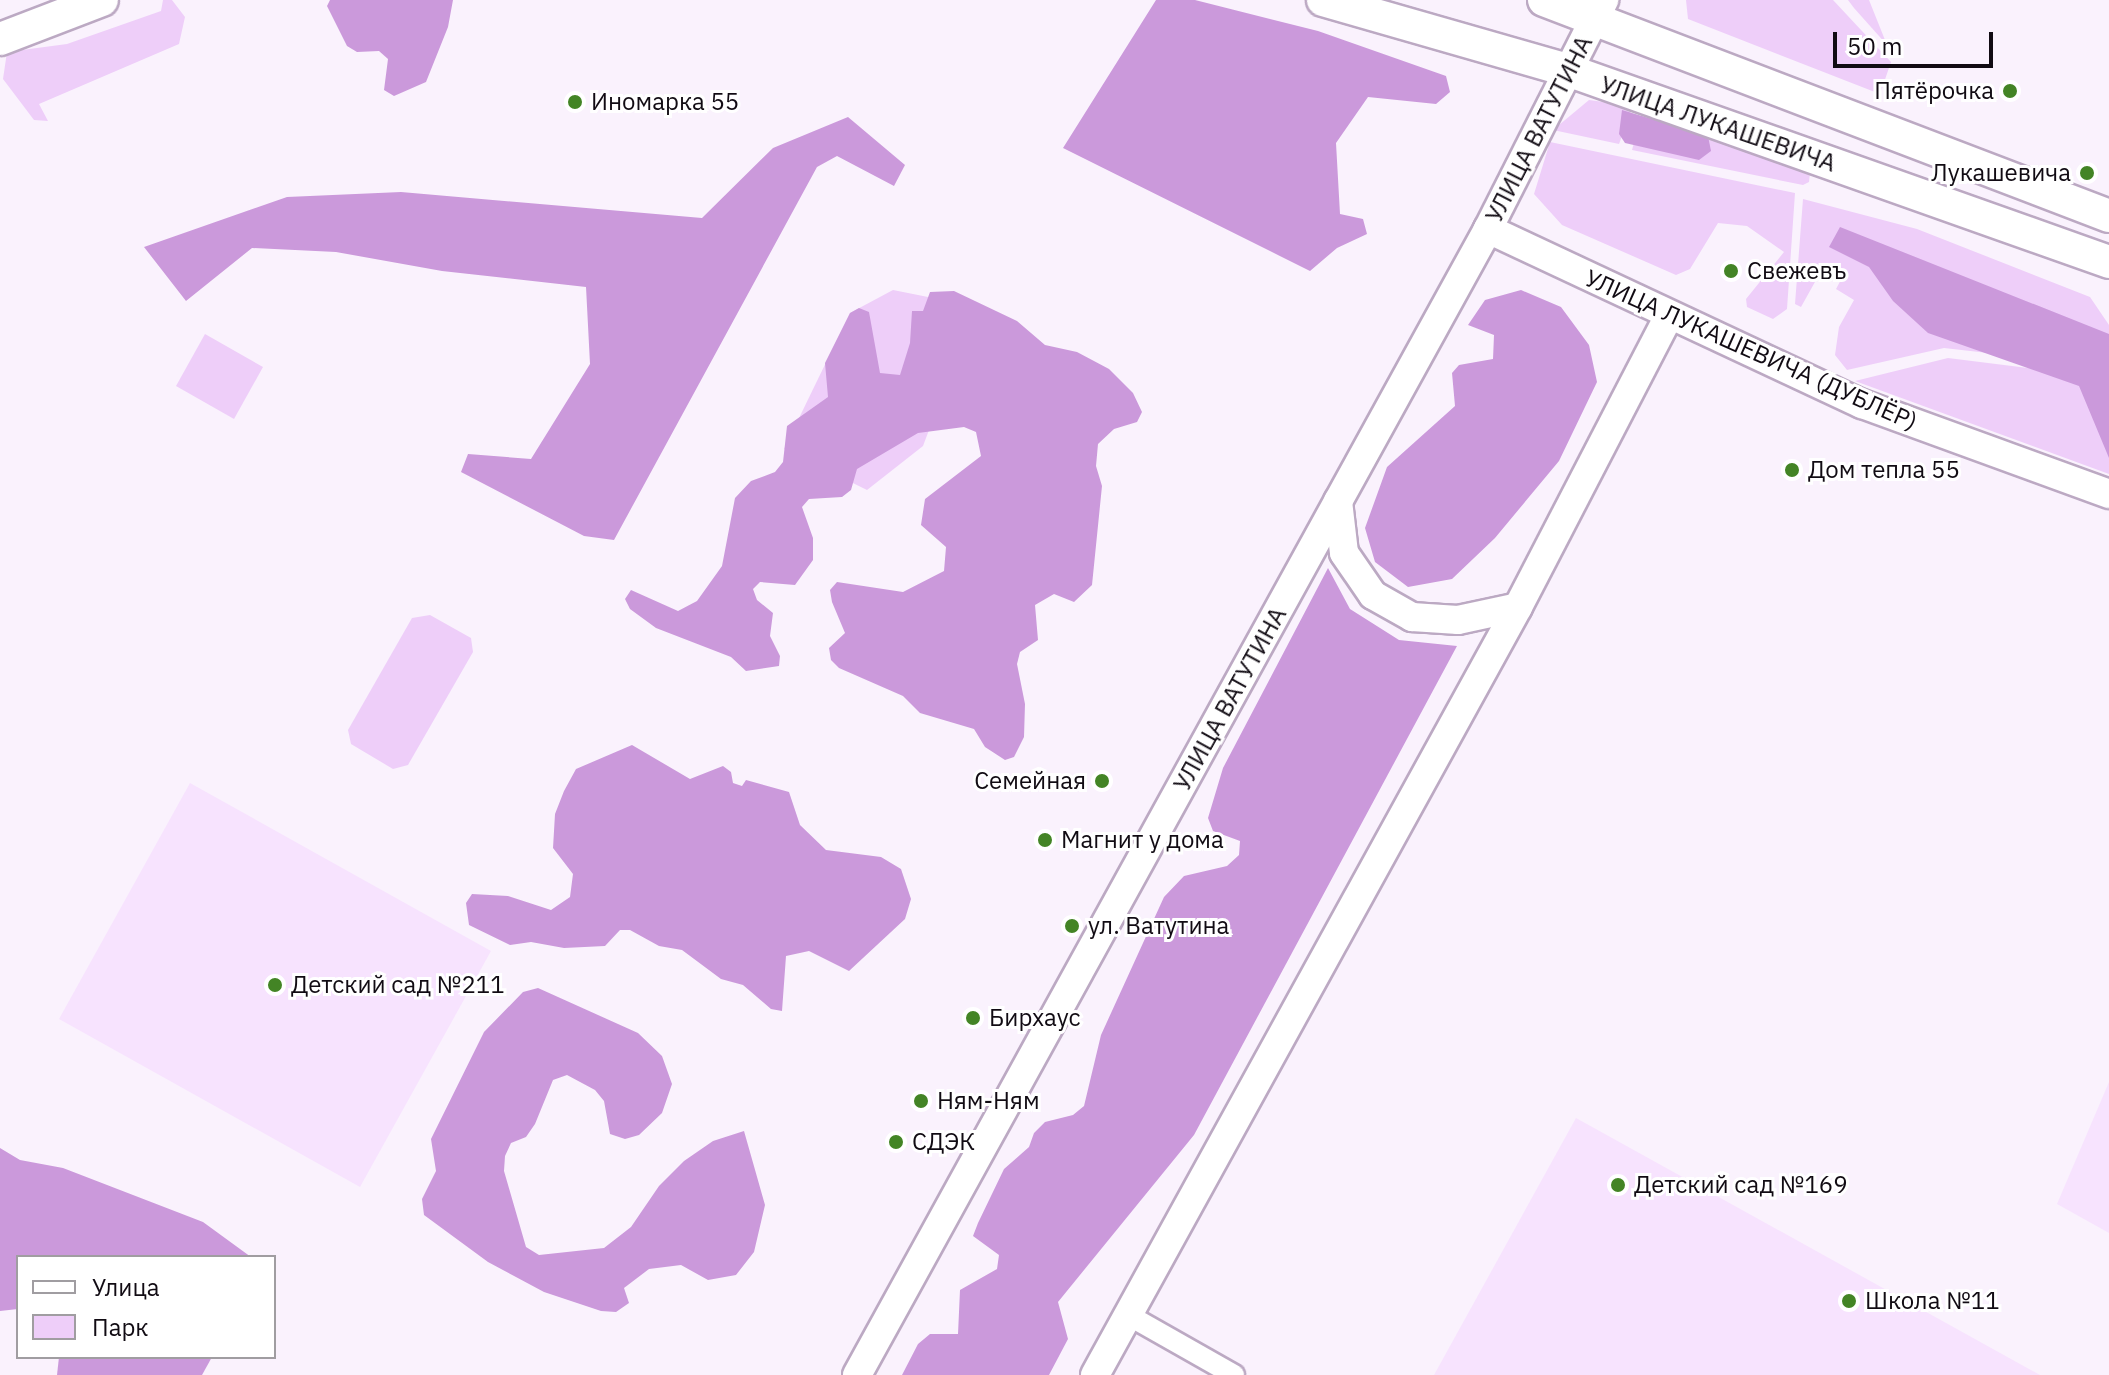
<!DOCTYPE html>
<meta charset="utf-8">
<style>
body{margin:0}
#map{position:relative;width:2109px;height:1375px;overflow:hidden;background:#faf2fd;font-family:"IBM Plex Sans",sans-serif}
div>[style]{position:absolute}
.built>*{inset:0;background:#f7e3fe}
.green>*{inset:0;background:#eecef9}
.forest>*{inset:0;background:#cb99db}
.roads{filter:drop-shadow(2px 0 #bca9c3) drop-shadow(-2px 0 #bca9c3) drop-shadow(0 2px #bca9c3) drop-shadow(0 -2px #bca9c3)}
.street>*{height:20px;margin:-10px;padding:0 10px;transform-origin:10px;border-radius:10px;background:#fff}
.secondary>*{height:28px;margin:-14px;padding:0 14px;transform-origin:14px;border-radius:14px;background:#fff}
.primary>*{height:32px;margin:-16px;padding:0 16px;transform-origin:16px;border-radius:16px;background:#fff}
.dots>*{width:22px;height:22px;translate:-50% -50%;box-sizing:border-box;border:4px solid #fff;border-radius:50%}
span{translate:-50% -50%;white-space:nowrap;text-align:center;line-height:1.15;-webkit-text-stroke:6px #fff;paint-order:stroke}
.poi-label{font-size:24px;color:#110b13}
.right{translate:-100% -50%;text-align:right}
.left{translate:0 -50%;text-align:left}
.street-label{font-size:24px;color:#110b13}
.legend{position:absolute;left:16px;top:1255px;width:260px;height:104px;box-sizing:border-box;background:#fff;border:2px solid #a09da1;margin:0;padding:10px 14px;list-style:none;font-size:24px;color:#110b13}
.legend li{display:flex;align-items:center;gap:16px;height:40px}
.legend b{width:40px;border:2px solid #a09da1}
.scale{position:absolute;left:1833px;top:32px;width:160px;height:36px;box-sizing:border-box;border:4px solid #110b13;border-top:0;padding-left:10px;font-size:24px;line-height:28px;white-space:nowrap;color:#110b13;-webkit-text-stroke:6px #fff;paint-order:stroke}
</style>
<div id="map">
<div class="built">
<div style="clip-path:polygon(190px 783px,491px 951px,360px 1187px,59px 1019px)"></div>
<div style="clip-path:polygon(2109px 1082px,2109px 1233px,2057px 1204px)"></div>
<div style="clip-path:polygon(1576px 1118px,1818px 1252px,2040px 1375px,1434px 1375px)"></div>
</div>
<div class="green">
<div style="clip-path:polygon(163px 0,172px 0,185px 17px,179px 44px,39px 104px,48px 121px,34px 120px,3px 79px,7px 52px,67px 44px,161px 11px)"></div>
<div style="clip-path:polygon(1686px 0,1833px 0,1891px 62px,1880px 94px,1688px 19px)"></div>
<div style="clip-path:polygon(1848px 0,1869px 0,1887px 45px,1854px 8px)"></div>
<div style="clip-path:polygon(1589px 100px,1633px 106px,1619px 144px,1553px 130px)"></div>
<div style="clip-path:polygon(1643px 110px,1810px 172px,1809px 182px,1803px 185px,1632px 150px)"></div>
<div style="clip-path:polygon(1550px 142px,1795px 193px,1787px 309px,1773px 319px,1747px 307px,1746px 299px,1784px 252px,1747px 226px,1718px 223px,1690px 269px,1676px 275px,1562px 225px,1534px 194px)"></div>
<div style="clip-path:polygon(1803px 199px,1917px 229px,2090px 297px,2109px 325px,2109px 346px,2050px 360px,1944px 348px,1847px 370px,1835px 355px,1839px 327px,1854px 300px,1836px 289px,1844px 274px,1825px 264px,1801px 307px,1795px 304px)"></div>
<div style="clip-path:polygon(893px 290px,928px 297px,962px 342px,923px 446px,867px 490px,784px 449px,850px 313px)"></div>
<div style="clip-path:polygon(205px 334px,263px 367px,234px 419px,176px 386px)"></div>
<div style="clip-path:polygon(2109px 357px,2109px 474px,1855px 381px,1948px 358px,2052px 371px)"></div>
<div style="clip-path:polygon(430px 615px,471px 638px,473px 652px,408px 765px,393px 769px,351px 744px,348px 730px,412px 618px)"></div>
</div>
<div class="forest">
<div style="clip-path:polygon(330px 0,453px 0,448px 27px,426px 82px,394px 96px,384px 90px,388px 59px,379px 51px,357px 52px,347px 46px,327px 6px)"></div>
<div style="clip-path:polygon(1156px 0,1195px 0,1318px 31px,1446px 76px,1450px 92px,1436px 104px,1368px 97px,1336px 143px,1340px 214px,1363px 219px,1367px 234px,1337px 248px,1310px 271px,1063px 148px)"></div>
<div style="clip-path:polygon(1622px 110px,1708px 136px,1711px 151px,1699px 160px,1625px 143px,1619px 134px)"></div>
<div style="clip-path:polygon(848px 117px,905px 165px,894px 186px,837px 156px,817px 167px,614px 540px,584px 536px,461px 472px,468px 454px,531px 459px,590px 364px,586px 287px,442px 271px,336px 252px,252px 248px,186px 301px,144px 247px,287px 197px,401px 192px,702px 218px,773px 148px)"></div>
<div style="clip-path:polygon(1840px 227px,2109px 334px,2109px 458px,2079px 386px,1928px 333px,1893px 301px,1869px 267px,1829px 247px)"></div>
<div style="clip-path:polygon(1521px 290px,1561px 307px,1589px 345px,1597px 382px,1559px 461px,1495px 538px,1452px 579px,1408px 587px,1375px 562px,1365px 528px,1387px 467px,1455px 406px,1452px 373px,1459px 365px,1493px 359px,1494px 335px,1468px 325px,1485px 300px)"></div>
<div style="clip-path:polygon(954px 291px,1017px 321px,1045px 345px,1077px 352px,1109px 369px,1133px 393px,1142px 412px,1137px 422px,1114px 429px,1098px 444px,1096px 466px,1102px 486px,1092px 585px,1074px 602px,1054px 594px,1035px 605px,1038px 640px,1020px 652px,1017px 664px,1025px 704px,1024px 737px,1014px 757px,1005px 760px,985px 747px,974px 729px,920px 713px,903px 696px,839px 668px,831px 660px,829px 648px,845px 633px,832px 602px,830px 590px,837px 582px,903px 592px,944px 571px,946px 547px,921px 525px,925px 499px,981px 456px,976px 432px,964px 427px,918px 433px,857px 469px,851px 490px,842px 497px,809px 499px,802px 507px,813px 538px,813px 560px,795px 585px,760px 582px,753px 589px,757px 600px,773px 613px,770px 636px,780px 656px,779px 666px,746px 671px,731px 657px,656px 628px,630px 609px,625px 599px,631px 590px,678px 611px,697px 601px,722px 566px,735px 498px,751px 481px,775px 472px,783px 462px,787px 426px,828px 397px,825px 363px,850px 313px,859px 308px,869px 312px,880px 373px,900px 375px,910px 343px,912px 311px,923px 311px,930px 292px)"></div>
<div style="clip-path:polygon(1328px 568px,1350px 609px,1399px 640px,1457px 646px,1194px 1135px,1058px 1302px,1068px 1339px,1049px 1375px,902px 1375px,918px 1344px,930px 1334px,958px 1334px,960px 1290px,997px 1269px,999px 1255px,973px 1236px,978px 1223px,1004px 1169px,1029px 1147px,1034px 1133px,1045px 1122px,1073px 1115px,1084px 1106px,1101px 1035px,1164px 897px,1184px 876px,1227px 866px,1239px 855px,1240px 841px,1213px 831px,1208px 818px,1223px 768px)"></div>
<div style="clip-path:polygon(632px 745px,690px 779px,723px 766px,731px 772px,733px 783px,742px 786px,746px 780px,789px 792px,800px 825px,826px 850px,881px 857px,901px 869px,911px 899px,905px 919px,849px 971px,809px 951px,786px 956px,782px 1011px,771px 1009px,743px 985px,721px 979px,682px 950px,659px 946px,630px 930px,620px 930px,605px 946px,564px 948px,531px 942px,510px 945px,469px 925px,466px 903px,472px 894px,508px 896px,551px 910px,570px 897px,573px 874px,553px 848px,555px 814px,564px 791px,576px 769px)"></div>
<div style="clip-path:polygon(538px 988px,638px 1033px,662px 1056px,672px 1084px,662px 1113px,639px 1135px,625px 1139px,610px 1134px,604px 1101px,595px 1090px,567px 1075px,553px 1080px,535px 1124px,526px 1137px,511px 1143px,505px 1156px,504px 1171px,526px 1247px,539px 1255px,604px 1248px,631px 1227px,659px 1186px,684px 1161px,713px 1141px,744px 1131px,765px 1205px,754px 1252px,736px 1275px,708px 1280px,681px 1265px,649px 1269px,624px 1288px,629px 1303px,616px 1312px,601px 1311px,544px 1292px,488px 1262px,424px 1215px,422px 1199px,436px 1171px,431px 1139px,484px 1032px,523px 992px)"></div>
<div style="clip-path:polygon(0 1148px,20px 1160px,63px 1168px,203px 1222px,251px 1257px,18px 1257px,18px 1309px,0 1311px)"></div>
<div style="clip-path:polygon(59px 1357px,212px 1357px,202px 1375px,57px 1375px)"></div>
</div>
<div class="roads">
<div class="street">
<div style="left:1128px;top:1315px;width:122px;rotate:29.5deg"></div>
</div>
<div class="secondary">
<div style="left:1488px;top:229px;width:413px;rotate:25.1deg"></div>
<div style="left:1862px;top:404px;width:263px;rotate:20deg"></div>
<div style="left:1338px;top:501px;width:52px;rotate:83.4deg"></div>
<div style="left:1344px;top:553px;width:51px;rotate:55.4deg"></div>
<div style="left:1373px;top:595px;width:45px;rotate:29.4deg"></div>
<div style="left:1412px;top:617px;width:46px;rotate:3.7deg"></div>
<div style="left:1458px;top:620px;width:61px;rotate:-12.2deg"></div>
<div style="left:857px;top:1375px;width:1308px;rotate:-61.16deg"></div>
<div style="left:1488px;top:229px;width:257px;rotate:-63.1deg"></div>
<div style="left:1095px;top:1375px;width:877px;rotate:-61.15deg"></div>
<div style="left:1518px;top:607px;width:326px;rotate:-62.6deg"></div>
</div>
<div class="primary">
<div style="left:1323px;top:0;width:257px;rotate:16deg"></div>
<div style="left:1570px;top:71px;width:572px;rotate:19.51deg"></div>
<div style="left:1544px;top:0;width:605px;rotate:20.92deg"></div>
<div style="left:0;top:39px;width:109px;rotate:-20.9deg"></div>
</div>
</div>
<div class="dots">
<div style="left:2010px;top:91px;background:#438425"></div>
<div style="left:575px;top:102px;background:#438425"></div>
<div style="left:2087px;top:173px;background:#438425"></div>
<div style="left:1731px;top:271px;background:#438425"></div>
<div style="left:1792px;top:470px;background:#438425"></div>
<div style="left:1102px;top:781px;background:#438425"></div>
<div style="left:1045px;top:840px;background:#438425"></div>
<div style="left:1072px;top:926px;background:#438425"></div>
<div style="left:275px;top:985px;background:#438425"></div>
<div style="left:973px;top:1018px;background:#438425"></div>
<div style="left:921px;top:1101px;background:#438425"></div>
<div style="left:896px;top:1142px;background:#438425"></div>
<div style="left:1618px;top:1185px;background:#438425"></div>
<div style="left:1849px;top:1301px;background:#438425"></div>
</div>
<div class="poi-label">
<span class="right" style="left:1994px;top:91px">Пятёрочка</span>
<span class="left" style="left:591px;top:102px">Иномарка 55</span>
<span class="right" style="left:2071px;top:173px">Лукашевича</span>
<span class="left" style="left:1747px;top:271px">Свежевъ</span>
<span class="left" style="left:1808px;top:470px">Дом тепла 55</span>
<span class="right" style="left:1086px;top:781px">Семейная</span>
<span class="left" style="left:1061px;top:840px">Магнит у дома</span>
<span class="left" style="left:1088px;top:926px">ул. Ватутина</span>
<span class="left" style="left:291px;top:985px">Детский сад №211</span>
<span class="left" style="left:989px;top:1018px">Бирхаус</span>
<span class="left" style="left:937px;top:1101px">Ням-Ням</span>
<span class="left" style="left:912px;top:1142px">СДЭК</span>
<span class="left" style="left:1634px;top:1185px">Детский сад №169</span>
<span class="left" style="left:1865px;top:1301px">Школа №11</span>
</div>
<div class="street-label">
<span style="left:1718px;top:124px;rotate:19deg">УЛИЦА ЛУКАШЕВИЧА</span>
<span style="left:1539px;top:129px;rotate:-63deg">УЛИЦА ВАТУТИНА</span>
<span style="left:1751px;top:350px;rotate:24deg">УЛИЦА ЛУКАШЕВИЧА (ДУБЛЁР)</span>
<span style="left:1230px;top:699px;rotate:-61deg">УЛИЦА ВАТУТИНА</span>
</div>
<ul class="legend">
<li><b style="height:10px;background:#fff"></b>Улица</li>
<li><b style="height:22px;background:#eecef9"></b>Парк</li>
</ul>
<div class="scale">50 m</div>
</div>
